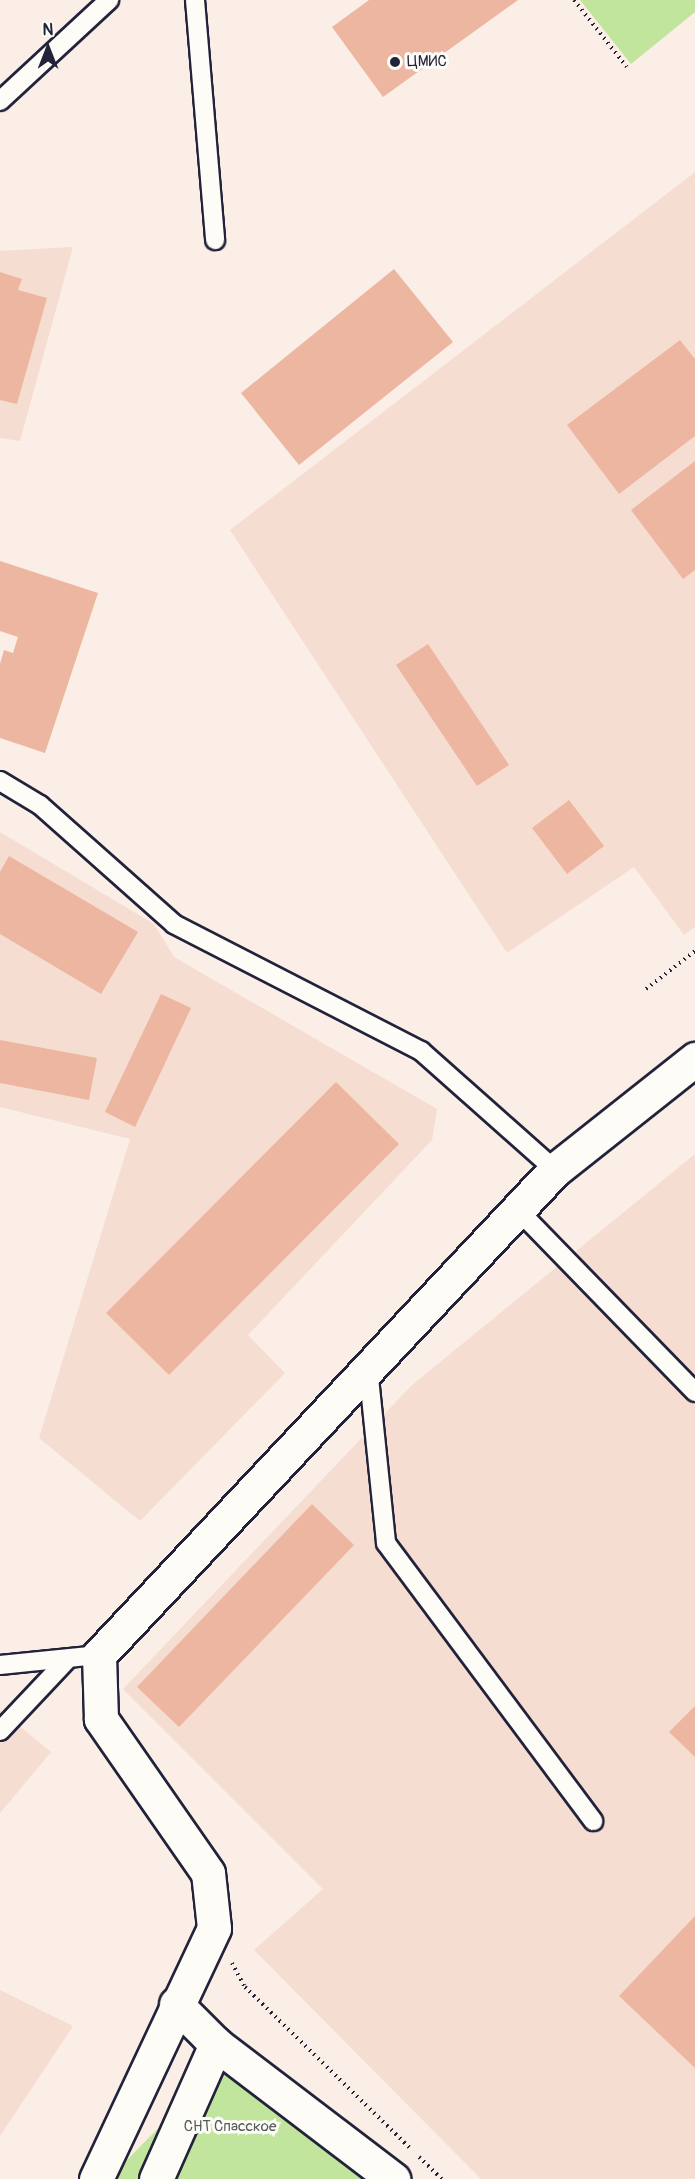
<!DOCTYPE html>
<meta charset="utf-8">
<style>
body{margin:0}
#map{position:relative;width:695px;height:2179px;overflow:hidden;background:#faeee6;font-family:Pangolin,sans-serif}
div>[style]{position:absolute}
.built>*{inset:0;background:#f6ddd1}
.green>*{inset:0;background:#c2e59e}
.building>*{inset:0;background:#edb6a1}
.path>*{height:4px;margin-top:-2px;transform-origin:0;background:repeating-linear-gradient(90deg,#22223b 0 1.5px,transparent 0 6px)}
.roads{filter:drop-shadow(2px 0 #22223b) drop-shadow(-2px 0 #22223b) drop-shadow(0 2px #22223b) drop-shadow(0 -2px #22223b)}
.service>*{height:18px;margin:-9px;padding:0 9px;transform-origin:9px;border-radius:9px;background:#fdfcf7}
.minor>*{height:33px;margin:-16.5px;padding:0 16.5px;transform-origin:16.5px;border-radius:16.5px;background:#fdfcf7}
.dots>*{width:16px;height:16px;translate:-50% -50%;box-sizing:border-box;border:3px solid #fdfcf7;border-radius:50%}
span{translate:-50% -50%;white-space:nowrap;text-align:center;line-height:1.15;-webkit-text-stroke:6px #fdfcf7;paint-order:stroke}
.poi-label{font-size:15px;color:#22223b}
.left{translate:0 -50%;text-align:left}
.park-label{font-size:15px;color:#525c59}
.north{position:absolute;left:18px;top:18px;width:60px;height:60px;-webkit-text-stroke:4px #fdfcf7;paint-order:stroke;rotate:0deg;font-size:16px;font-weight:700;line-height:24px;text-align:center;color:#22223b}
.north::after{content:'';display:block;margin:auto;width:21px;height:27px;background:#22223b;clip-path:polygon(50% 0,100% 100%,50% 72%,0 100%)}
</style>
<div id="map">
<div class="built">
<div style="clip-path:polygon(695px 172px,695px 927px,684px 935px,634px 867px,507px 953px,230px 530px)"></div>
<div style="clip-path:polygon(73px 247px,20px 441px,0 438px,0 251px)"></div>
<div style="clip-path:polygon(0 832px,154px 924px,174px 957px,437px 1109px,432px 1140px,248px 1335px,285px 1373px,140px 1521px,39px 1438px,130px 1139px,0 1107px)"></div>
<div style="clip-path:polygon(695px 1154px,695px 2179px,481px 2179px,254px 1950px,323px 1889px,123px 1689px,412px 1385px)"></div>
<div style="clip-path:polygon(0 1710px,51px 1752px,0 1813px)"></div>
<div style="clip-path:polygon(0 1990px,73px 2026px,0 2136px)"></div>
</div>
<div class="green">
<div style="clip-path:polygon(580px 0,695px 0,695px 12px,631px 64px)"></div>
<div style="clip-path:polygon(225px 2061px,379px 2179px,108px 2179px)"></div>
</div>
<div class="building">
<div style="clip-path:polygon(369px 0,518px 0,383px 97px,332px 27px)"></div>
<div style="clip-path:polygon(394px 269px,453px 342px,299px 465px,241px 393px)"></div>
<div style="clip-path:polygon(0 272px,22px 279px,18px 290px,47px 298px,17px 404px,0 400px)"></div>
<div style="clip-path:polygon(680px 340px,695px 359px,695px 436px,619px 494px,567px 425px)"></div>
<div style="clip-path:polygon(695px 461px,695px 570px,683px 579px,631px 510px)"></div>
<div style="clip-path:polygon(0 561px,98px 593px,45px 753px,0 738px,0 664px,4px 650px,13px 653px,18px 637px,0 631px)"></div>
<div style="clip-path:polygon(428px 644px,509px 765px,477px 786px,396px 665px)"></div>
<div style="clip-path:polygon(569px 800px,604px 846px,567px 874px,532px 828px)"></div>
<div style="clip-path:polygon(9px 856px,138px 932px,101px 994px,0 934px,0 872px)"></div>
<div style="clip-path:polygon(161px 994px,191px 1008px,135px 1127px,105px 1112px)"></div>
<div style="clip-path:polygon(0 1040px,97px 1058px,89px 1100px,0 1083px)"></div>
<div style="clip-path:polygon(336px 1082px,399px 1144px,169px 1375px,106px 1313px)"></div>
<div style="clip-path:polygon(312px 1504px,354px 1545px,179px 1727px,137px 1687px)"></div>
<div style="clip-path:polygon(695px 1706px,695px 1757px,669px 1732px)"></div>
<div style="clip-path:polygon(695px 1916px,695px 2068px,619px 1996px)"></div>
</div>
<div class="path">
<div style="left:574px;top:0;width:85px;rotate:51.7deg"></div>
<div style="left:646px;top:989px;width:62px;rotate:-37.8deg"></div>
<div style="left:232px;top:1963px;width:27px;rotate:62deg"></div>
<div style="left:245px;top:1987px;width:233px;rotate:44.3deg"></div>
<div style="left:419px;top:2157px;width:32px;rotate:44deg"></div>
</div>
<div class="roads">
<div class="service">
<div style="left:195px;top:0;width:241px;rotate:85.2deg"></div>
<div style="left:0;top:101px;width:149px;rotate:-42.8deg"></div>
<div style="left:0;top:781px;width:47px;rotate:31deg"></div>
<div style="left:40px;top:805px;width:179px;rotate:41.6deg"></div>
<div style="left:174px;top:924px;width:278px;rotate:27.2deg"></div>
<div style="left:421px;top:1051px;width:179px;rotate:41.6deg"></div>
<div style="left:518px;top:1210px;width:254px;rotate:45.8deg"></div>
<div style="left:368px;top:1368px;width:176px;rotate:84.1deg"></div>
<div style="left:386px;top:1543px;width:347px;rotate:53.3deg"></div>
<div style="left:0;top:1665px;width:100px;rotate:-5.8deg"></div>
<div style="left:0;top:1731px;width:96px;rotate:-46.7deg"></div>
</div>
<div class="minor">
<div style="left:176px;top:2004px;width:57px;rotate:45deg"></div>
<div style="left:216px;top:2044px;width:223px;rotate:37.3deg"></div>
<div style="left:96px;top:2179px;width:277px;rotate:-64.8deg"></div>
<div style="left:214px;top:1928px;width:55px;rotate:-96.2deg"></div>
<div style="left:208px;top:1873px;width:188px;rotate:-124.8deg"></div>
<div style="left:101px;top:1719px;width:64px;rotate:-91.8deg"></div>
<div style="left:99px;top:1655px;width:666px;rotate:-46.77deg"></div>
<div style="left:555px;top:1170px;width:179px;rotate:-38.4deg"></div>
<div style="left:156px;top:2179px;width:148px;rotate:-66deg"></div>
</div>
</div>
<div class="dots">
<div style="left:395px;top:62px;background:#22223b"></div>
</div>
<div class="poi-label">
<span class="left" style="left:407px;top:62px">ЦМИС</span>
</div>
<div class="park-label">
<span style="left:230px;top:2127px">СНТ Спасское</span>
</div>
<div class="north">N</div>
</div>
